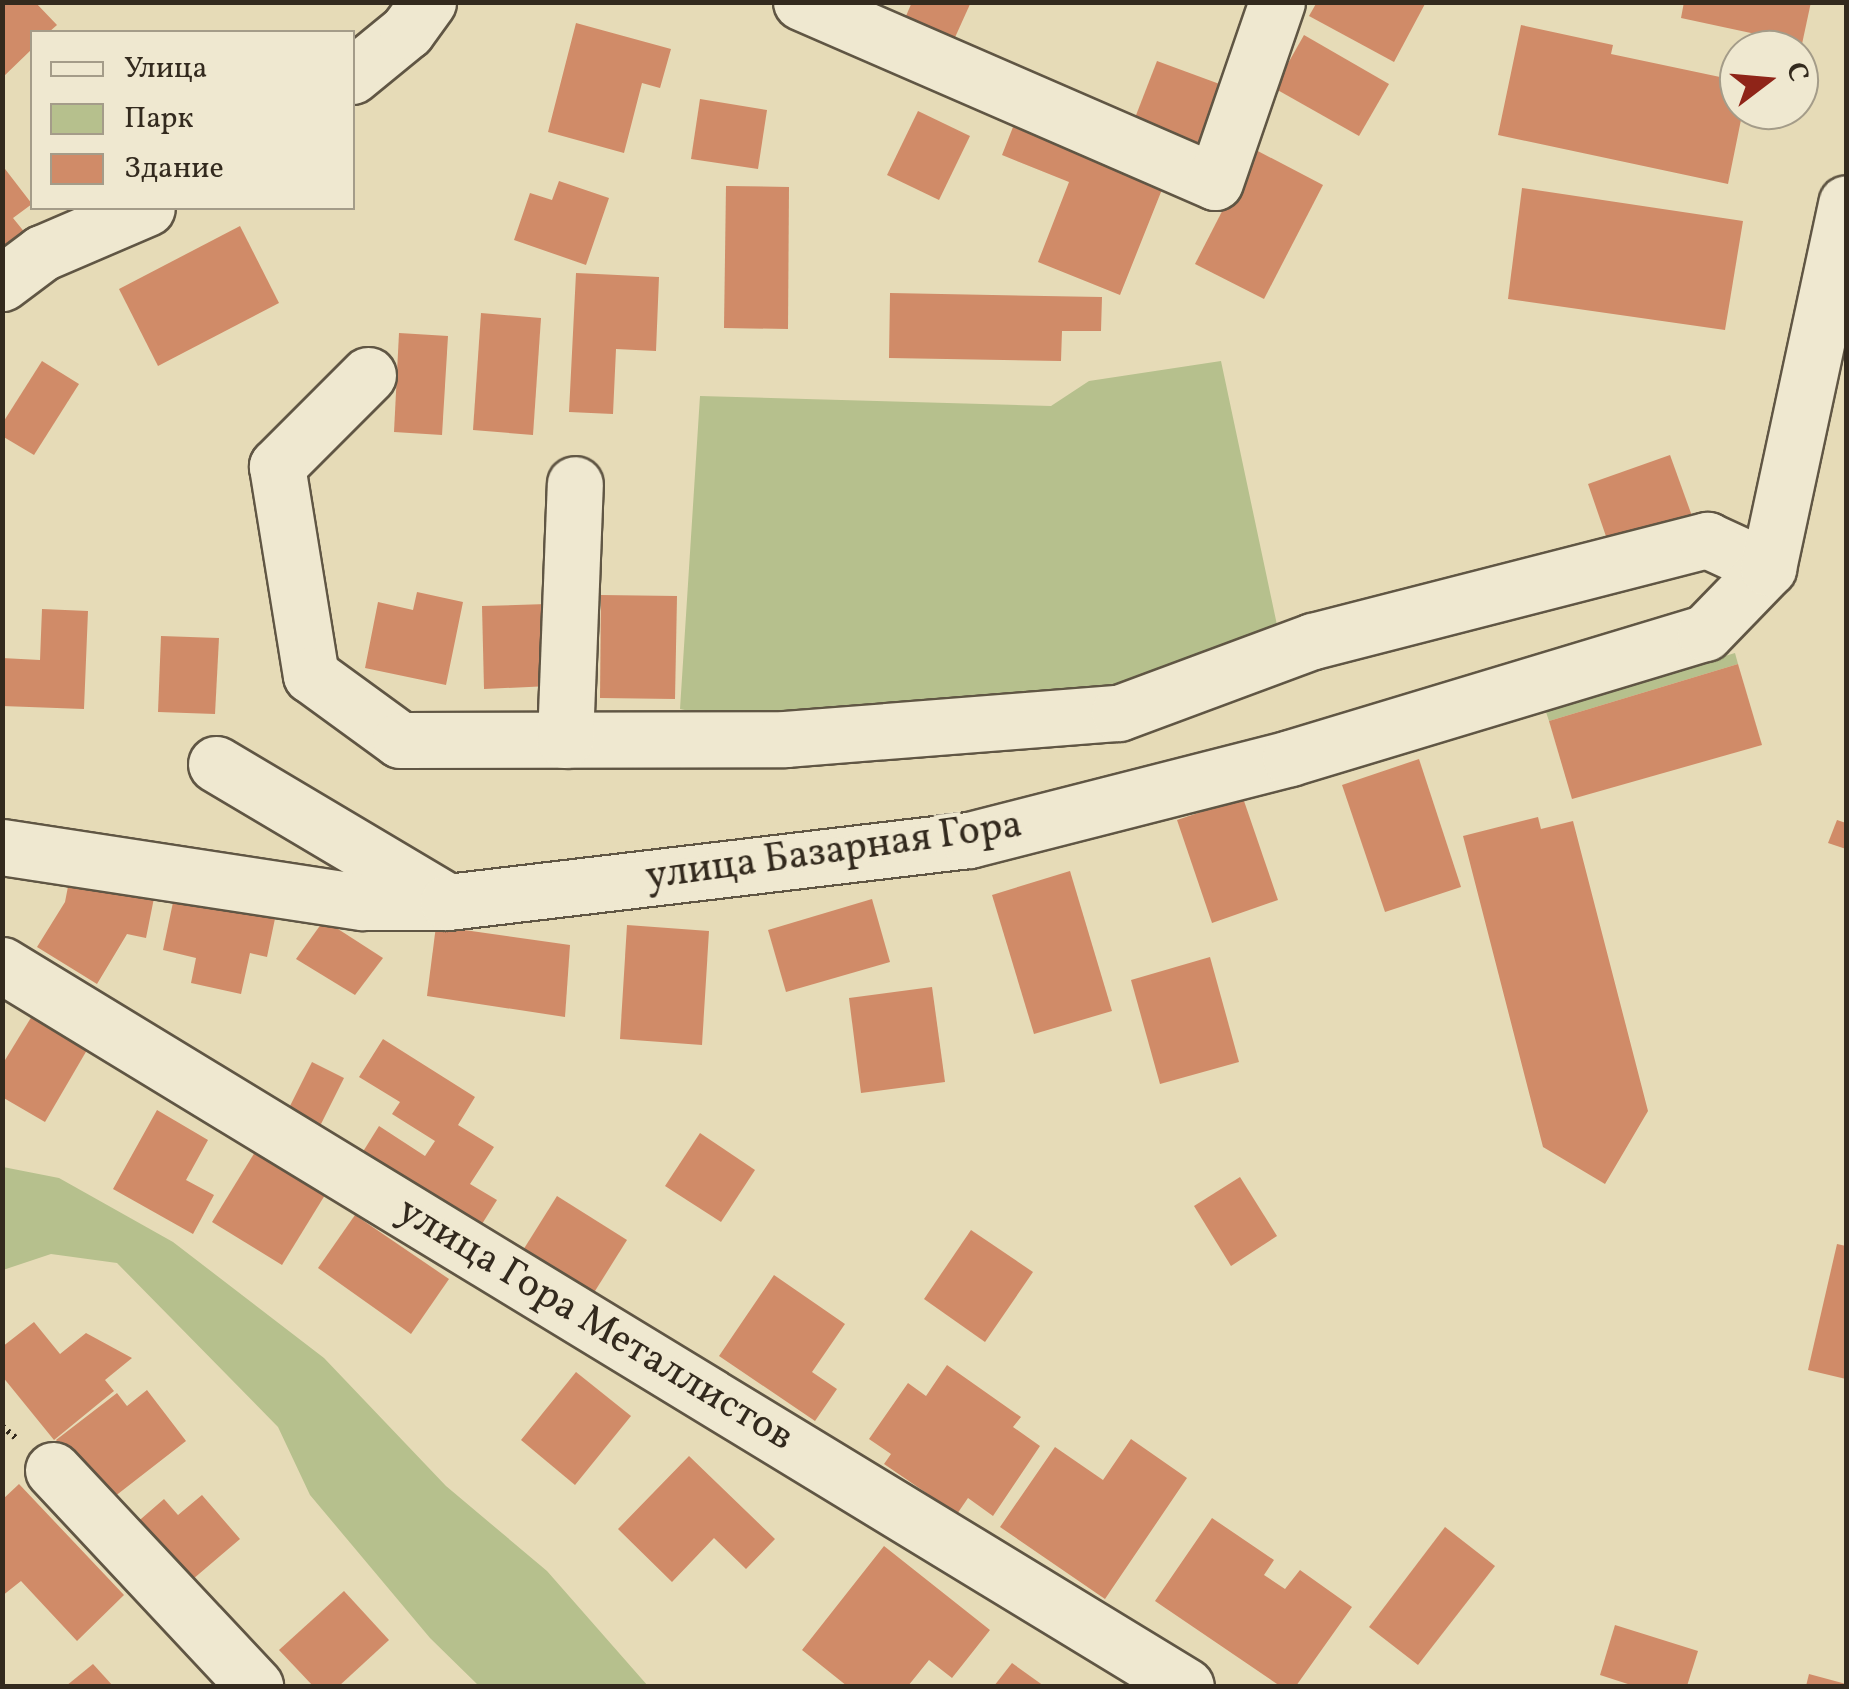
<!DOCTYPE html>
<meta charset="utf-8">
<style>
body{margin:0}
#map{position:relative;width:1849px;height:1689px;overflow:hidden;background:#e6dbb7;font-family:Vollkorn,serif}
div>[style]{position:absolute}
.green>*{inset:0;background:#b6c08d}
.building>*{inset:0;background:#d08b68}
.path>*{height:6px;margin-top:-3px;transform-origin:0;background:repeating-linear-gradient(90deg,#332a1e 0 2.5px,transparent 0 7.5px)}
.roads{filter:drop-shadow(2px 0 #605644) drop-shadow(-2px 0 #605644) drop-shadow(0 2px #605644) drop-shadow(0 -2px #605644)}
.minor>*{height:55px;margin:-27.5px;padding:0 27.5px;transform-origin:27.5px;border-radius:27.5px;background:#efe8d0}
span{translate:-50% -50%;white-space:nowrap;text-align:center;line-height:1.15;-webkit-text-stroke:9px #efe8d0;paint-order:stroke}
.street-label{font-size:40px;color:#332a1e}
.frame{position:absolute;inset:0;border:5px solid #332a1e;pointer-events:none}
.legend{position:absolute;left:30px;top:30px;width:325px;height:180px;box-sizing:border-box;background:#efe8d0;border:2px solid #a49c89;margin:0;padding:12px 18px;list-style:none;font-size:30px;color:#332a1e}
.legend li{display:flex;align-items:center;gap:20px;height:50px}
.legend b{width:50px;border:2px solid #a49c89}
.north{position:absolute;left:1719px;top:30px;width:100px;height:100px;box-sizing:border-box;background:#efe8d0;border:2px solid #a49c89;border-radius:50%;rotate:74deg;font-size:28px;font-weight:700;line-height:40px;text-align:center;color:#332a1e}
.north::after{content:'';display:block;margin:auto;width:35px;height:45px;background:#8f2418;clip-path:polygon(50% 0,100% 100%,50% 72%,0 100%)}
</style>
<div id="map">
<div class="green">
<div style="clip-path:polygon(1221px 361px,1277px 625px,1277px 643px,1122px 697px,751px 724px,680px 709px,700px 396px,1051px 406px,1089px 381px)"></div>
<div style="clip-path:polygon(1735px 653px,1738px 664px,1549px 721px,1545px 709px)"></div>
<div style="clip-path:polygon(3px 1167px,59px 1178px,173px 1242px,324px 1358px,446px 1486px,547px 1571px,648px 1686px,479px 1686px,430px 1638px,310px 1495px,278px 1427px,117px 1263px,51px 1254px,3px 1270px)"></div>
</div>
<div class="building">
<div style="clip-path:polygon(2px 2px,35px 2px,57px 25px,49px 32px,32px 32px,32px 49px,2px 78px)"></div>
<div style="clip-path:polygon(912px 2px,971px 2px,952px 44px,903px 23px)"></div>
<div style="clip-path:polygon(1317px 2px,1426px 2px,1394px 62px,1309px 16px)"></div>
<div style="clip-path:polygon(1684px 2px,1811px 2px,1802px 44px,1681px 18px)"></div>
<div style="clip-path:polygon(576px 23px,671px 49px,660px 88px,642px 83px,624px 153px,548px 132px)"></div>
<div style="clip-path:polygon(1521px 25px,1613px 45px,1611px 54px,1739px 81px,1739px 110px,1743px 110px,1728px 184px,1498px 135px)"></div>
<div style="clip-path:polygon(1304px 35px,1389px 84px,1359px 136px,1274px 88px)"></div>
<div style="clip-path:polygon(1157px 61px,1225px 86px,1201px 149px,1133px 123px)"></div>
<div style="clip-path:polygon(700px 99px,767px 110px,758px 169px,691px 159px)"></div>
<div style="clip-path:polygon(918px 111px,970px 136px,939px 200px,887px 175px)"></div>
<div style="clip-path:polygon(1013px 127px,1163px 187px,1120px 295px,1038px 262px,1069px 182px,1002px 155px)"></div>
<div style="clip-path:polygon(1254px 149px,1323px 185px,1264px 299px,1195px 264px)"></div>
<div style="clip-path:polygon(2px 165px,32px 204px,13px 218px,30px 239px,2px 260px)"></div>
<div style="clip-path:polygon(559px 181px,609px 198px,586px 265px,514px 240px,530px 193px,552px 200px)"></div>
<div style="clip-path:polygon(726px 186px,789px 187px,788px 329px,724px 328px)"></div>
<div style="clip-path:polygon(1522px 188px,1743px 221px,1725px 330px,1508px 299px)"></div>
<div style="clip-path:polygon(240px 226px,279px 303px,158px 366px,119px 289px)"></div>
<div style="clip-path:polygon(576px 273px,659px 277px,656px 351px,616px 349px,613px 414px,569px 412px)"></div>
<div style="clip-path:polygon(890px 293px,1102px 297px,1101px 331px,1062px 331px,1061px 361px,889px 358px)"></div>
<div style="clip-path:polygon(481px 313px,541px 318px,533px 435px,473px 430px)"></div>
<div style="clip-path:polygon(399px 333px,448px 336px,442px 435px,394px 432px)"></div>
<div style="clip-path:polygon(42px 361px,79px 384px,34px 455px,2px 436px,2px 424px)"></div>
<div style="clip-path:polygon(1670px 455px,1692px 516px,1609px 545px,1588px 484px)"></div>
<div style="clip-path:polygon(417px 592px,463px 602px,446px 685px,365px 668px,378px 602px,413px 610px)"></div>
<div style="clip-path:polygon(601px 595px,677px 596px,675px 699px,600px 698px)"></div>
<div style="clip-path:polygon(547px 604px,550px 686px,484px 689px,482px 606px)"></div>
<div style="clip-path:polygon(42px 609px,88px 611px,84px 709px,2px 706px,2px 658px,40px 660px)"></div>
<div style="clip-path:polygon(161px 636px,219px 638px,215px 714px,158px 712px)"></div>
<div style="clip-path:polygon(1738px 664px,1762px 745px,1572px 799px,1549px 721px)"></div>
<div style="clip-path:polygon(1419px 759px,1461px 887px,1385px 912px,1342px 785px)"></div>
<div style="clip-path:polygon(1243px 798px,1278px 900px,1212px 923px,1177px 820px)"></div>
<div style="clip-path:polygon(1538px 817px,1541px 829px,1573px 821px,1648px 1111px,1605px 1184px,1543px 1147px,1463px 836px)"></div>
<div style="clip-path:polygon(1837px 820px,1846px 823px,1846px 849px,1828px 843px)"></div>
<div style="clip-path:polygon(71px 871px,156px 888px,146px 938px,127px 934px,97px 984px,37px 947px,65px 902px)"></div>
<div style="clip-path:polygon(1070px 871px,1112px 1011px,1034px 1034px,992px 895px)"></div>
<div style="clip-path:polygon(176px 888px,277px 909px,267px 957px,250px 953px,241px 994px,191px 983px,196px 958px,163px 950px)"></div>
<div style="clip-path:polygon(872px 899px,890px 962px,786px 992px,768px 930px)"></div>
<div style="clip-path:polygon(324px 920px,383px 958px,355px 995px,296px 959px)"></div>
<div style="clip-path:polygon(627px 925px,709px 931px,702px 1045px,620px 1039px)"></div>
<div style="clip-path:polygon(436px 926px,570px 945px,565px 1017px,427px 996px)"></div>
<div style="clip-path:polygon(1210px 957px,1239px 1062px,1160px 1084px,1131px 980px)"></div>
<div style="clip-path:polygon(932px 987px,945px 1082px,861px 1093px,849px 998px)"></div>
<div style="clip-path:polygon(32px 1016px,87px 1050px,45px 1122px,2px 1097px,2px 1065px)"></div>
<div style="clip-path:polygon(383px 1039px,475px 1097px,458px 1125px,494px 1147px,470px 1184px,497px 1200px,477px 1232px,359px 1158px,379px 1126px,425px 1156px,435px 1141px,392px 1114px,400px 1102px,359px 1077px)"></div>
<div style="clip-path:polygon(312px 1062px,344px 1078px,319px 1128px,287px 1112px)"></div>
<div style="clip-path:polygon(157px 1110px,208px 1140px,186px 1180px,214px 1195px,193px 1234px,113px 1189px)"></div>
<div style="clip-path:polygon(700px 1133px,755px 1170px,721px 1222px,665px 1186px)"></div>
<div style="clip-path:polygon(255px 1152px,325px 1195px,282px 1265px,212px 1222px)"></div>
<div style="clip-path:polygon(1240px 1177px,1277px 1236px,1231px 1266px,1194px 1206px)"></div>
<div style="clip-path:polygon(557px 1196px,627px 1240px,590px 1299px,520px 1255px)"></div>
<div style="clip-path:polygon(355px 1215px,449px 1279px,411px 1334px,318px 1268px)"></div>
<div style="clip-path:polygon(971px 1230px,1033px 1272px,985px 1342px,924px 1299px)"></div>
<div style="clip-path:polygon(1837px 1244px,1846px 1246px,1846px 1379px,1808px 1370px)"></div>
<div style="clip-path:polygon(774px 1275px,845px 1324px,812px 1372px,837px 1389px,815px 1421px,719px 1356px)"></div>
<div style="clip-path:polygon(34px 1322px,60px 1354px,86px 1333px,132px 1358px,105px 1380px,114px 1391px,54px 1440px,2px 1376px,2px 1347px)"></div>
<div style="clip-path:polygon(947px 1365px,1021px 1417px,1013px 1427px,1040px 1446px,993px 1516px,968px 1498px,957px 1514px,884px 1464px,891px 1454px,869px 1439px,908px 1383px,926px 1396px)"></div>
<div style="clip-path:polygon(576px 1372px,631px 1416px,575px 1485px,521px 1440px)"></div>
<div style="clip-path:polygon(147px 1390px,186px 1441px,105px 1504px,56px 1440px,117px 1393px,127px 1406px)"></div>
<div style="clip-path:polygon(1131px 1439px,1187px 1478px,1105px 1599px,1000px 1527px,1055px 1447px,1103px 1480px)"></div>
<div style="clip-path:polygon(689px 1456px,775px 1539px,746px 1569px,714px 1538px,672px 1582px,618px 1529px)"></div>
<div style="clip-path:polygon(19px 1484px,124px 1595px,77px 1641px,21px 1581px,2px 1596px,2px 1500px)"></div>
<div style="clip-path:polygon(202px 1495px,240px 1539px,186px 1585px,134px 1525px,164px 1499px,178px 1515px)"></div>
<div style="clip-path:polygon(1212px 1518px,1274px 1560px,1264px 1575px,1285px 1589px,1300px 1570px,1352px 1607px,1296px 1686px,1280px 1686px,1155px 1601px)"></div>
<div style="clip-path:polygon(1445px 1527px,1495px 1566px,1418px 1665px,1369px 1627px)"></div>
<div style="clip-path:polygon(884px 1546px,990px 1630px,952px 1678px,929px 1660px,908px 1686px,847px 1686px,802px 1650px)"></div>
<div style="clip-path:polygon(344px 1591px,389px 1640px,339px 1686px,313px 1686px,279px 1650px)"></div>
<div style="clip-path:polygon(1615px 1625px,1698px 1651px,1687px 1686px,1634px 1686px,1600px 1675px)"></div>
<div style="clip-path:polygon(1012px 1663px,1044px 1686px,994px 1686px)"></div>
<div style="clip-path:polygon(93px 1664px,113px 1686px,66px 1686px)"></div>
<div style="clip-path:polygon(1809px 1674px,1846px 1684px,1846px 1686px,1806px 1686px)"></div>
</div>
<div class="path">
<div style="left:2px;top:1426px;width:20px;rotate:41deg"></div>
</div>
<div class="roads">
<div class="minor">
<div style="left:801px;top:2px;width:451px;rotate:23.5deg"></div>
<div style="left:1215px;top:182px;width:190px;rotate:-71deg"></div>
<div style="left:352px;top:76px;width:71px;rotate:-39.3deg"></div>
<div style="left:407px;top:31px;width:36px;rotate:-54deg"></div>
<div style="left:2px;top:283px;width:50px;rotate:-36.9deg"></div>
<div style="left:42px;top:253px;width:114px;rotate:-23.2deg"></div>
<div style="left:368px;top:375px;width:129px;rotate:135deg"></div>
<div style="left:277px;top:466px;width:212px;rotate:80.8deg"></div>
<div style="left:311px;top:675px;width:110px;rotate:36.1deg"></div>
<div style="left:400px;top:740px;width:385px;rotate:-0.1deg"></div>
<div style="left:785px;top:739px;width:335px;rotate:-4.5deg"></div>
<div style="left:1119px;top:713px;width:207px;rotate:-20.4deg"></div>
<div style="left:1313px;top:641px;width:407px;rotate:-14.4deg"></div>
<div style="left:1707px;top:540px;width:67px;rotate:24.7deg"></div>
<div style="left:565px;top:740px;width:256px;rotate:-87.8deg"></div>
<div style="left:216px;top:764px;width:266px;rotate:30.7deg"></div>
<div style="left:2px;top:847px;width:365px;rotate:8.7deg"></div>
<div style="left:363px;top:902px;width:85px"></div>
<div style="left:448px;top:902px;width:525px;rotate:-6.79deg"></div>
<div style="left:969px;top:840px;width:331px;rotate:-14.3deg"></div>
<div style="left:1290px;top:758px;width:433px;rotate:-16.8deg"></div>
<div style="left:1705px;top:633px;width:91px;rotate:-45.9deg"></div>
<div style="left:1768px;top:568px;width:373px;rotate:-77.9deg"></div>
<div style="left:2px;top:965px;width:1386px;rotate:31.34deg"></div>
<div style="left:53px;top:1470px;width:296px;rotate:46.9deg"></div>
</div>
</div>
<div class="street-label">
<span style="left:834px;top:852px;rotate:-8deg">улица Базарная Гора</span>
<span style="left:595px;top:1325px;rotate:31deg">улица Гора Металлистов</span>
</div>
<div class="frame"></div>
<ul class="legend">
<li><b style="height:12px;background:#efe8d0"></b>Улица</li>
<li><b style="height:28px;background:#b6c08d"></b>Парк</li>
<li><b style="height:28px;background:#d08b68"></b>Здание</li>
</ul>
<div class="north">С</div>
</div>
